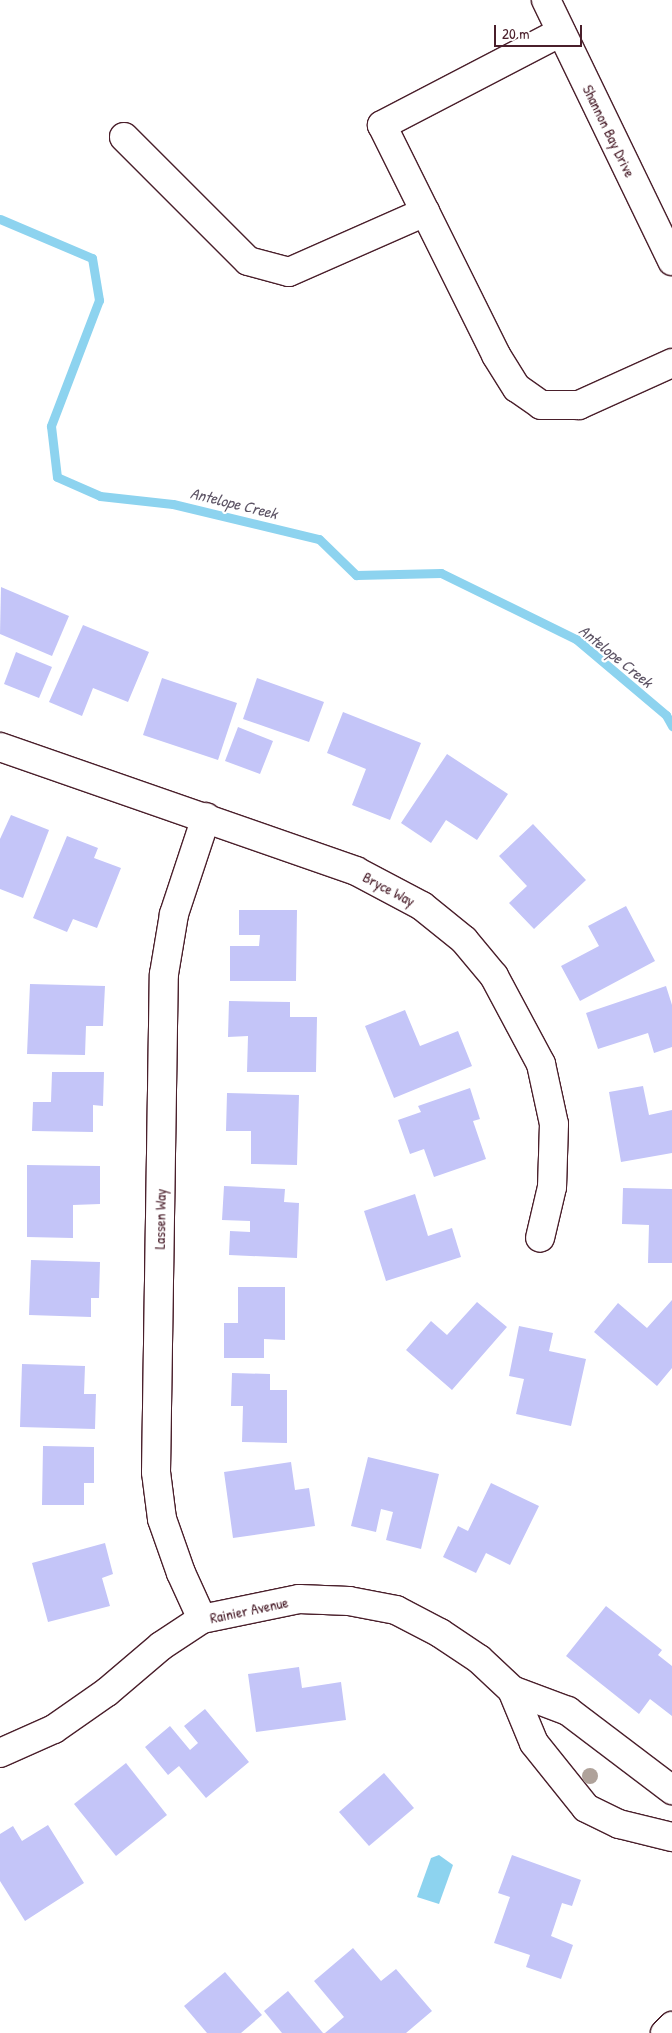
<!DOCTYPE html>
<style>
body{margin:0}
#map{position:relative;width:672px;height:2033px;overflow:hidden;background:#fff;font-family:"Patrick Hand",sans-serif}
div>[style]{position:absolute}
.water>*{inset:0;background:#8dd3ef}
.stream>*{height:9px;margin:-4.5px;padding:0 4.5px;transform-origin:4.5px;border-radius:4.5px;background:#8dd3ef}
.building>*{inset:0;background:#c4c5f8}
.roads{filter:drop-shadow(1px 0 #4a1f2b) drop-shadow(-1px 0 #4a1f2b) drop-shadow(0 1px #4a1f2b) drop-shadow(0 -1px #4a1f2b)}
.minor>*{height:28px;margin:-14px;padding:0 14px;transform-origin:14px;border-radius:14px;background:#fff}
.trees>*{width:16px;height:16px;margin:-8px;border-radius:50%;background:#afa29a}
span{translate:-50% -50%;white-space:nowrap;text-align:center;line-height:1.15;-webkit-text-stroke:4.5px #fff;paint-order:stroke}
.street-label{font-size:15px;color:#4a1f2b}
.water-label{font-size:16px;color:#5e5566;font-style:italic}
.scale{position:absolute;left:494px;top:25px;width:88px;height:22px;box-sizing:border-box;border:2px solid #4a1f2b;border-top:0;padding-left:6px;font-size:15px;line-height:18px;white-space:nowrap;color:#4a1f2b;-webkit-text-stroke:4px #fff;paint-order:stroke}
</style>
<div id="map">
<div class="water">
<div style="clip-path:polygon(439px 1855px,453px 1865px,439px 1904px,417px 1897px,431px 1858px)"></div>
</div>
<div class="stream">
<div style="left:0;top:219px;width:100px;rotate:23deg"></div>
<div style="left:92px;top:258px;width:43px;rotate:80.5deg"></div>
<div style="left:99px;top:300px;width:135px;rotate:110.9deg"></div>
<div style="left:51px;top:426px;width:51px;rotate:83.3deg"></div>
<div style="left:57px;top:477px;width:47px;rotate:23.8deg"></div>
<div style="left:100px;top:496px;width:73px;rotate:6.3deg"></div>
<div style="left:173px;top:504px;width:150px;rotate:13.5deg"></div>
<div style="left:319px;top:539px;width:52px;rotate:44.2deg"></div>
<div style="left:356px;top:575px;width:85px;rotate:-1.3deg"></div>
<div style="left:441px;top:573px;width:150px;rotate:26.1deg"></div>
<div style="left:576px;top:639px;width:118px;rotate:40.2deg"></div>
<div style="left:666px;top:715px;width:13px;rotate:61deg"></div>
</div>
<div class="building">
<div style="clip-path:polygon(1px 587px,69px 616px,52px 656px,0 634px)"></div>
<div style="clip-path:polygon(83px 625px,149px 652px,128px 702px,93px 688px,82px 716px,49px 702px)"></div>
<div style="clip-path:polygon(16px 652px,52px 667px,39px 698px,4px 684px)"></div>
<div style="clip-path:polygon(162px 678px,237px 703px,218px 760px,143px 735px)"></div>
<div style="clip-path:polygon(257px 678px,324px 702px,309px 742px,243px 719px)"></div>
<div style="clip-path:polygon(343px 712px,421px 743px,390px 820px,352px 805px,366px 769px,327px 753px)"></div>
<div style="clip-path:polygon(238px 727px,273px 741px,260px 774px,225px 761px)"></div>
<div style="clip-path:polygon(447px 754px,508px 794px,477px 840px,446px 820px,431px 843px,401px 823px)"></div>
<div style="clip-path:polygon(11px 815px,49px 830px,23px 898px,0 889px,0 839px)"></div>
<div style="clip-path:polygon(533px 824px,586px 880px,534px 929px,509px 903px,527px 886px,499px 856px)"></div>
<div style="clip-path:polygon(67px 836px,98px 848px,94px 858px,121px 868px,97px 928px,73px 919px,67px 932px,33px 918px)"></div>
<div style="clip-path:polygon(626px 906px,655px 961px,580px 1001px,561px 966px,599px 946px,588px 926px)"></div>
<div style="clip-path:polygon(239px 910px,297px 910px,296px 981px,230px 981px,230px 946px,259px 946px,260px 935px,239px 935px)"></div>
<div style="clip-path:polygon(30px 984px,105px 986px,103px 1026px,86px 1026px,85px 1055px,27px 1054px)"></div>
<div style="clip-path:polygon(666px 986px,672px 1005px,672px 1047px,654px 1053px,648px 1033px,598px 1049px,586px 1013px)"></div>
<div style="clip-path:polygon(229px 1001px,290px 1002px,290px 1017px,317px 1017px,316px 1072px,247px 1072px,248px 1036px,228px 1037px)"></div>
<div style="clip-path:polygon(405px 1010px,420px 1046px,458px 1031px,472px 1066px,394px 1098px,365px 1026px)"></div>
<div style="clip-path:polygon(52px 1072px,104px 1072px,103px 1106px,93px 1105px,93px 1132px,32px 1131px,33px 1102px,51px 1102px)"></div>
<div style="clip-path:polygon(643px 1086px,649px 1115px,672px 1110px,672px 1153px,621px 1162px,609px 1092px)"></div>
<div style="clip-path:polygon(470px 1088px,480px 1119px,473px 1121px,486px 1159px,434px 1177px,424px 1149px,410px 1154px,398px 1120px,421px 1112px,418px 1106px)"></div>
<div style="clip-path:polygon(227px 1093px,299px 1095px,297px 1165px,251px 1164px,251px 1131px,226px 1131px)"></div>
<div style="clip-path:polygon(27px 1165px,100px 1166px,100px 1204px,73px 1205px,73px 1238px,27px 1237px)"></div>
<div style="clip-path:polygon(224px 1186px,285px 1189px,284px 1202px,299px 1203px,297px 1258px,229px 1255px,230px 1231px,250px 1232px,250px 1221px,222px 1220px)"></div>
<div style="clip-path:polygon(623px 1188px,672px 1189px,672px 1263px,648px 1263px,649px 1225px,622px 1224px)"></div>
<div style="clip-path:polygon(415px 1194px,428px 1236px,452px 1228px,461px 1257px,386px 1281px,364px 1211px)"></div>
<div style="clip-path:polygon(31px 1260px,100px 1262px,99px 1298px,91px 1298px,91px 1317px,29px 1315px)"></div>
<div style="clip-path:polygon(238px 1287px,285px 1287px,285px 1340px,264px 1339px,264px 1358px,224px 1358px,224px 1323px,238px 1323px)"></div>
<div style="clip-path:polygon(672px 1300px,672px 1368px,657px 1386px,594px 1332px,618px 1303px,647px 1328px)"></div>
<div style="clip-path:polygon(477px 1302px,507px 1327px,452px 1390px,406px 1350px,431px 1321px,447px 1335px)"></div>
<div style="clip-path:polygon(519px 1326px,553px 1333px,549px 1351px,586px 1359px,571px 1426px,516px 1414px,524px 1379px,509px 1376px)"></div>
<div style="clip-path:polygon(22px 1364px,85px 1366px,84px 1394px,96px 1394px,95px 1429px,20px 1427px)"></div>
<div style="clip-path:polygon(232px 1373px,270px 1374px,270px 1390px,287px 1390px,287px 1443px,242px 1442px,243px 1406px,231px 1406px)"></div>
<div style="clip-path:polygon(43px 1446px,94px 1447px,94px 1483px,84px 1483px,84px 1505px,42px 1505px)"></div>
<div style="clip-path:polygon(368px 1457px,439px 1474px,421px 1549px,386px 1540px,393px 1512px,381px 1509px,376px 1532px,351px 1526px)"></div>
<div style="clip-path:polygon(291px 1462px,295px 1490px,309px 1488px,315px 1526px,233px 1538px,224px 1472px)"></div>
<div style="clip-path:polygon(491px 1483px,539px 1506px,510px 1565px,486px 1553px,476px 1573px,443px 1557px,458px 1526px,468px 1531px)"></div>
<div style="clip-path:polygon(105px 1543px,113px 1574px,102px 1578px,110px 1606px,48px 1622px,32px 1563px)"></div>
<div style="clip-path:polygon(606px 1606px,662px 1650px,658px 1655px,672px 1666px,672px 1716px,650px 1699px,639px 1714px,566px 1656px)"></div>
<div style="clip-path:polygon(299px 1667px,302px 1688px,341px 1682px,346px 1720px,256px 1732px,248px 1674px)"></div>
<div style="clip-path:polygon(205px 1709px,249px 1762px,206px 1798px,179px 1766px,168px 1775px,145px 1747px,170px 1726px,190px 1750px,198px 1743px,184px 1726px)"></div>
<div style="clip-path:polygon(126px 1763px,167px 1815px,116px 1856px,74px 1804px)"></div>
<div style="clip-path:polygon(384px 1773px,414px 1808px,369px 1846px,339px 1812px)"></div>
<div style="clip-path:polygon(48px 1825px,84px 1883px,25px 1921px,0 1881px,0 1834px,13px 1826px,22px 1841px)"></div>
<div style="clip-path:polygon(512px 1855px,581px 1880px,572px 1906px,562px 1903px,551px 1936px,573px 1945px,561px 1979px,526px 1967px,530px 1955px,494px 1943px,510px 1897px,498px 1893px)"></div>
<div style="clip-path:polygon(353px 1948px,381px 1981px,396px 1969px,432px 2011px,406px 2033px,325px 2033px,344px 2017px,314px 1981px)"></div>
<div style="clip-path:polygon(225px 1972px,262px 2015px,241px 2033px,207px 2033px,184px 2006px)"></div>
<div style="clip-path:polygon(288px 1991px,323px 2033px,282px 2033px,264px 2011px)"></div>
</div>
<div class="roads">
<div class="minor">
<div style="left:546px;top:0;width:290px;rotate:64.2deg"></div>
<div style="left:561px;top:32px;width:202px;rotate:152.5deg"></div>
<div style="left:382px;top:125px;width:257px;rotate:63.6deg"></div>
<div style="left:496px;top:355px;width:39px;rotate:58deg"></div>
<div style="left:517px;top:388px;width:29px;rotate:35deg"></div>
<div style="left:541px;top:405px;width:38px"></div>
<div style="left:579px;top:405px;width:102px;rotate:-24.3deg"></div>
<div style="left:124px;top:137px;width:175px;rotate:45deg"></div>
<div style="left:248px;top:261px;width:42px;rotate:15deg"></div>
<div style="left:289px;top:272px;width:149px;rotate:-23.8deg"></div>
<div style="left:0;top:747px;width:377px;rotate:19.2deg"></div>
<div style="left:356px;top:871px;width:75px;rotate:27.9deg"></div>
<div style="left:422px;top:906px;width:54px;rotate:39deg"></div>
<div style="left:464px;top:940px;width:47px;rotate:50.2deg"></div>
<div style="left:494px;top:976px;width:100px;rotate:61.9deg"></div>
<div style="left:541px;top:1064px;width:61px;rotate:77.8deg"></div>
<div style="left:554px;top:1124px;width:63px;rotate:91.8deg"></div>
<div style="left:552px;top:1187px;width:52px;rotate:103.2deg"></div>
<div style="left:202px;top:1619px;width:51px;rotate:-114.5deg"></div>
<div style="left:181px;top:1573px;width:57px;rotate:-109.4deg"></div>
<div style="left:162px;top:1519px;width:47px;rotate:-97.3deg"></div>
<div style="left:156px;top:1472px;width:498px;rotate:-89.1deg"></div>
<div style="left:164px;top:974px;width:61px;rotate:-80.5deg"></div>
<div style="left:174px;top:914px;width:102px;rotate:-71.7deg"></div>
<div style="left:512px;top:1690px;width:57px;rotate:67.5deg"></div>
<div style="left:534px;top:1743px;width:83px;rotate:51.3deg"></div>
<div style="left:586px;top:1808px;width:37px;rotate:26deg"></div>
<div style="left:619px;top:1824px;width:55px;rotate:13.8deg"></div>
<div style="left:0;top:1753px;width:59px;rotate:-24deg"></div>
<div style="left:54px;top:1729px;width:65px;rotate:-34.9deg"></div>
<div style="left:107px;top:1692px;width:71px;rotate:-40.4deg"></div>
<div style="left:161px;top:1646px;width:49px;rotate:-33.4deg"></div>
<div style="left:202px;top:1619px;width:99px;rotate:-11.7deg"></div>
<div style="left:299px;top:1599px;width:50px;rotate:2.3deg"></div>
<div style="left:349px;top:1601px;width:48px;rotate:10.8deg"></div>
<div style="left:396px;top:1610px;width:50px;rotate:27.6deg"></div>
<div style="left:440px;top:1633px;width:47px;rotate:33.7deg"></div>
<div style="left:479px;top:1659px;width:45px;rotate:43.2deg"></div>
<div style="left:512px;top:1690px;width:60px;rotate:20.6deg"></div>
<div style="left:568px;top:1711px;width:131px;rotate:37.2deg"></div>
<div style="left:665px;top:2033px;width:10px;rotate:-45deg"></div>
</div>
</div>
<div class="trees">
<div style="left:590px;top:1776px"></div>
</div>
<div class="street-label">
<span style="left:609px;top:131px;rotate:64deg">Shannon Bay Drive</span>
<span style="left:389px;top:889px;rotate:28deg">Bryce Way</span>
<span style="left:160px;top:1219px;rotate:-89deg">Lassen Way</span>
<span style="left:249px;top:1610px;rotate:-12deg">Rainier Avenue</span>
</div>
<div class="water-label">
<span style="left:234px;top:503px;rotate:14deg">Antelope Creek</span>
<span style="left:616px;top:656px;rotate:39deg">Antelope Creek</span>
</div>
<div class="scale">20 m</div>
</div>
